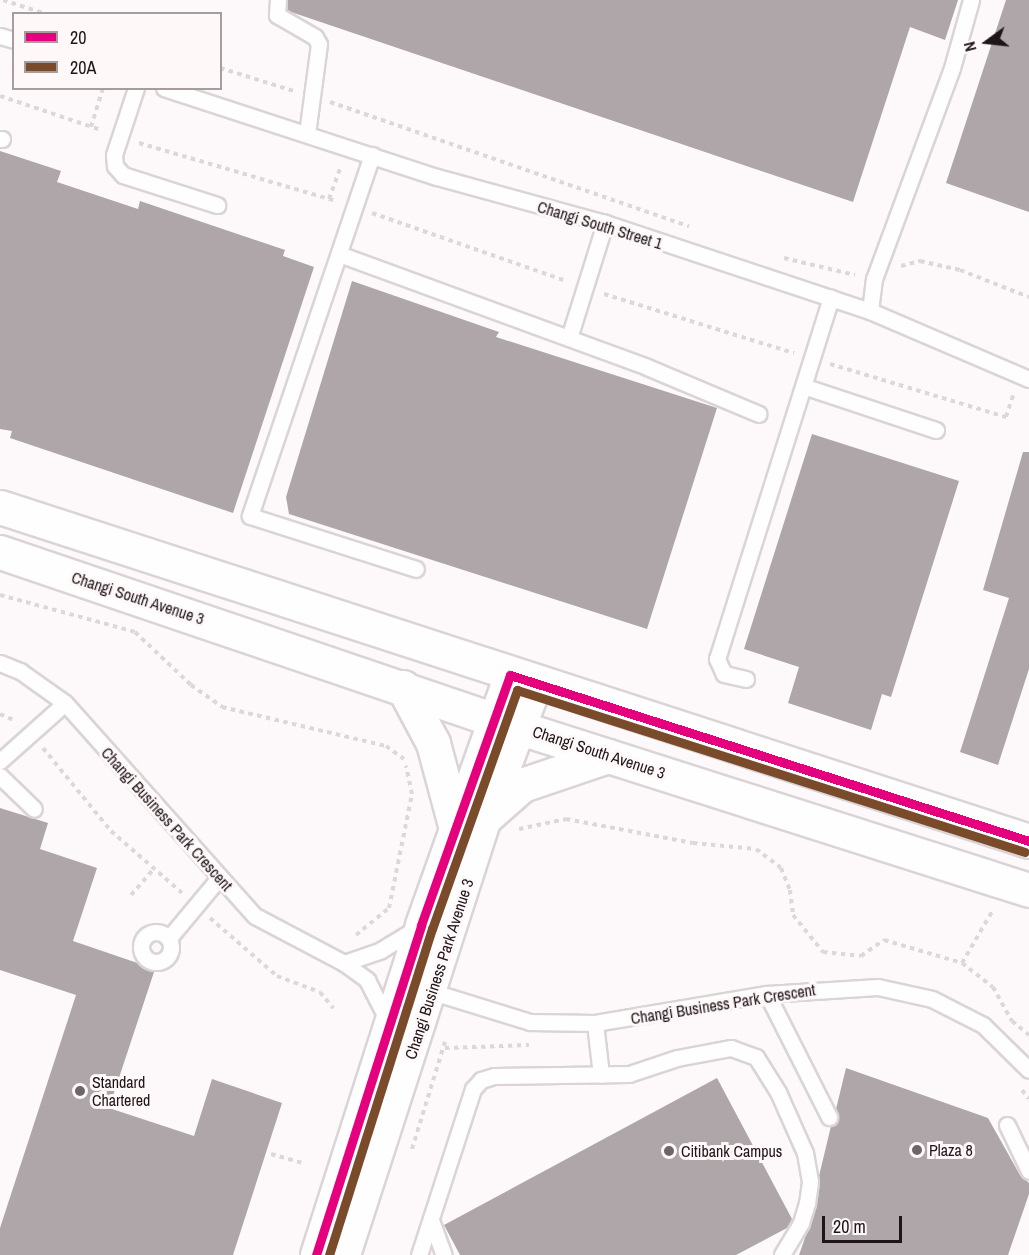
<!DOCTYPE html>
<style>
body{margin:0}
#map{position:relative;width:1029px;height:1255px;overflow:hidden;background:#fdf9fa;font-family:"Archivo Narrow",sans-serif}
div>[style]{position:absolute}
.building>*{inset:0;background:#aea6a9}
.path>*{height:4px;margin-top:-2px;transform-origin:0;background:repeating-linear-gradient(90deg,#dad8d9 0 4.5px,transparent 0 9px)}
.roads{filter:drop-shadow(2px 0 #dbd4d6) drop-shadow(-2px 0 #dbd4d6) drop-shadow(0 2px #dbd4d6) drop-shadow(0 -2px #dbd4d6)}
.service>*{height:15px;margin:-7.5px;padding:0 7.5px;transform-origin:7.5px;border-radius:7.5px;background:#fffefe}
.service>.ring{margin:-7.5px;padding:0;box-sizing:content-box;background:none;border:15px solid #fffefe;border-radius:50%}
.minor>*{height:30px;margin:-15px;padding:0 15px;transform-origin:15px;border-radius:15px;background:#fffefe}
.tertiary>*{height:33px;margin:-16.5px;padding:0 16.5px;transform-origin:16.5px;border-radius:16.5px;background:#fffefe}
.bus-1>*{height:9px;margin:-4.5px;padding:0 4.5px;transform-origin:4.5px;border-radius:4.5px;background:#e5007d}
.bus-2>*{height:9px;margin:-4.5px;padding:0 4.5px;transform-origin:4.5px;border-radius:4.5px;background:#7a4b2a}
.dots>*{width:16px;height:16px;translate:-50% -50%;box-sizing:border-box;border:3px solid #fef8f9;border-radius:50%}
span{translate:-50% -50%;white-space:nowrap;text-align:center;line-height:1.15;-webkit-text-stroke:6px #fef8f9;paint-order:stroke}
.street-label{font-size:16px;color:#1f1518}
.poi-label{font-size:16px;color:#1f1518}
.left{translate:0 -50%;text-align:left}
.legend{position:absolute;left:12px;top:12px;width:210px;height:78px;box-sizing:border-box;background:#fef8f9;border:2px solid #a59d9f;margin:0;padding:8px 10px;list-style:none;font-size:18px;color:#1f1518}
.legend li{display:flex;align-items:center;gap:12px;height:30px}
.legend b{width:30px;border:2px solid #a59d9f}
.north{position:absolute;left:957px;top:12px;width:60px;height:60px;-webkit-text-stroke:4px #fef8f9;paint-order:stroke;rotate:255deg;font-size:16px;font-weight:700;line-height:24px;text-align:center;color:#1f1518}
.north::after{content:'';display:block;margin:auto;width:21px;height:27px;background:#1f1518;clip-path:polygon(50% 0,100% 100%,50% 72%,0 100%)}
.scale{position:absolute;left:822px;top:1216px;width:80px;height:27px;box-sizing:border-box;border:3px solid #1f1518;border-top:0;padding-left:8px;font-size:18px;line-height:21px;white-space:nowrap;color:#1f1518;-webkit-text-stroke:4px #fef8f9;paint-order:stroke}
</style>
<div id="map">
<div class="building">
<div style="clip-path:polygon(288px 0,958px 0,945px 40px,910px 27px,853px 202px,291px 12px,287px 10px)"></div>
<div style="clip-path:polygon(1006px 0,1029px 0,1029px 212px,946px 183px)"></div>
<div style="clip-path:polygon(0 151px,61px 171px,57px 182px,138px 209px,140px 201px,285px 250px,283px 256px,314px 267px,233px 513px,10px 438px,12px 431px,0 429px)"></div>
<div style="clip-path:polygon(352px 281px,499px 332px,496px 337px,717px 408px,647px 629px,289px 514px,286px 497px)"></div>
<div style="clip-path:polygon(812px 434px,959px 481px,891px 697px,882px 694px,871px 730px,788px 703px,799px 667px,744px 649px)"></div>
<div style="clip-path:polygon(1023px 452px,1029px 452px,1029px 669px,998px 765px,960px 752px,1009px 598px,983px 590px)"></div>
<div style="clip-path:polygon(0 808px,48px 823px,40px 849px,97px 868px,73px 941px,155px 969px,109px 1108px,194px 1136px,212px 1079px,282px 1103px,233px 1255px,0 1255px,0 1228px,76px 995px,0 970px)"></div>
<div style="clip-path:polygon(846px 1068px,988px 1118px,1020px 1175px,1029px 1183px,1029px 1194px,1008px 1255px,799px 1255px,816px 1206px,819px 1176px,831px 1126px,839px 1118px,836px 1109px)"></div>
<div style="clip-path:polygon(717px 1078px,792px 1219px,787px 1228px,736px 1255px,460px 1255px,444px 1225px)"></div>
</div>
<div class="path">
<div style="left:3px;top:0;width:45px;rotate:18deg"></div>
<div style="left:220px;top:68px;width:77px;rotate:17.3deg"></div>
<div style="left:0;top:96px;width:107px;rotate:18.6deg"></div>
<div style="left:330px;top:102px;width:380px;rotate:19.1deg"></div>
<div style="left:91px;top:127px;width:41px;rotate:-72.9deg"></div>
<div style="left:139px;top:143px;width:205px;rotate:16.4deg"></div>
<div style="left:329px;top:199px;width:35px;rotate:-70deg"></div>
<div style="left:372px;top:213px;width:206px;rotate:19.3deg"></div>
<div style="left:784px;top:258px;width:73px;rotate:13.5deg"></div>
<div style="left:901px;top:266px;width:20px;rotate:-15deg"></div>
<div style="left:920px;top:261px;width:41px;rotate:12.7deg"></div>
<div style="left:960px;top:270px;width:74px;rotate:21.4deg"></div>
<div style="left:604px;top:294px;width:199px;rotate:17.3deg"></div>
<div style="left:830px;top:364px;width:184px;rotate:16.8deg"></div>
<div style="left:1006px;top:417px;width:26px;rotate:-72deg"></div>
<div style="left:0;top:595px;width:140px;rotate:15.3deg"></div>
<div style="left:135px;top:632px;width:77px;rotate:43.4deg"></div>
<div style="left:191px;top:685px;width:38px;rotate:35deg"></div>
<div style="left:222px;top:707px;width:169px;rotate:13.4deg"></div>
<div style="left:386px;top:746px;width:22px;rotate:36deg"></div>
<div style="left:0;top:714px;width:17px;rotate:24deg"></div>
<div style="left:43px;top:748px;width:107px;rotate:50.7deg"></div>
<div style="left:111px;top:831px;width:94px;rotate:41.1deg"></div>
<div style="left:519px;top:829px;width:48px;rotate:-12deg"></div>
<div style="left:566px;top:819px;width:129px;rotate:10.7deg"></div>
<div style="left:693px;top:843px;width:63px;rotate:5.4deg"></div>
<div style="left:756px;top:849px;width:31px;rotate:37deg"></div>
<div style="left:781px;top:868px;width:24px;rotate:68deg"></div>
<div style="left:790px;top:890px;width:25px;rotate:83deg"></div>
<div style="left:793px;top:915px;width:48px;rotate:51deg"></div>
<div style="left:823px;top:952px;width:38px;rotate:6deg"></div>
<div style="left:861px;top:956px;width:28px;rotate:-35deg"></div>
<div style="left:884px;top:940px;width:81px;rotate:16.4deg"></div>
<div style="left:962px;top:963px;width:39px;rotate:38deg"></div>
<div style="left:993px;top:987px;width:39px;rotate:61deg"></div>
<div style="left:1012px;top:1021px;width:22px;rotate:39deg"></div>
<div style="left:131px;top:895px;width:35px;rotate:-49deg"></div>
<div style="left:210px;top:918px;width:89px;rotate:40.9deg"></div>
<div style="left:277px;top:976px;width:46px;rotate:20.4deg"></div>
<div style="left:320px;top:992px;width:21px;rotate:51deg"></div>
<div style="left:356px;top:935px;width:43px;rotate:-39.3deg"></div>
<div style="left:389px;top:908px;width:116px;rotate:-78.6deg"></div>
<div style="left:412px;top:794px;width:29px;rotate:-102deg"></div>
<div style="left:962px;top:963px;width:61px;rotate:-59.7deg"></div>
<div style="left:445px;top:1048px;width:84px;rotate:-2deg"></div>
<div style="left:1022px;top:1090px;width:11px;rotate:52deg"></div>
<div style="left:412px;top:1149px;width:112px;rotate:-72.9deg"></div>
<div style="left:271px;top:1154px;width:35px;rotate:16deg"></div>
</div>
<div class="roads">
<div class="service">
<div style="left:278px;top:0;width:15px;rotate:94deg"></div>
<div style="left:277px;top:15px;width:44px;rotate:30.1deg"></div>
<div style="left:315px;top:37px;width:8px;rotate:60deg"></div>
<div style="left:319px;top:44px;width:91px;rotate:97.6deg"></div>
<div style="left:0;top:36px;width:15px;rotate:16deg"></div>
<div style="left:136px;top:88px;width:71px;rotate:108.2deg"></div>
<div style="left:114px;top:155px;width:11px;rotate:85deg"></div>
<div style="left:115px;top:166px;width:12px;rotate:48deg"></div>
<div style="left:123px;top:175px;width:99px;rotate:17.7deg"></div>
<div style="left:164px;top:88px;width:287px;rotate:18.1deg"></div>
<div style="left:437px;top:177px;width:174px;rotate:15.3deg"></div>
<div style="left:605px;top:223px;width:279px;rotate:18.4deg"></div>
<div style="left:870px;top:311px;width:173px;rotate:23.2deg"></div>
<div style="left:0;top:139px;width:2px"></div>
<div style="left:372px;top:155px;width:381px;rotate:108.7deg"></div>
<div style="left:250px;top:516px;width:174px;rotate:17.7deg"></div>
<div style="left:339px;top:254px;width:328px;rotate:20.1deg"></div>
<div style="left:647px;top:367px;width:121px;rotate:22.8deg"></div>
<div style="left:870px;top:311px;width:32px;rotate:-83deg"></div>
<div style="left:874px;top:279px;width:225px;rotate:-69.7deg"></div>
<div style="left:952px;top:68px;width:71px;rotate:-74.4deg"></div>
<div style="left:569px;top:338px;width:121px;rotate:-72.6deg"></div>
<div style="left:806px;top:387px;width:137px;rotate:18.3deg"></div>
<div style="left:0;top:663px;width:22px;rotate:22deg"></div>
<div style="left:20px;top:671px;width:55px;rotate:35.4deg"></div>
<div style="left:65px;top:703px;width:285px;rotate:48.3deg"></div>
<div style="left:255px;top:916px;width:101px;rotate:27.8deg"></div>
<div style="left:344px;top:963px;width:29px;rotate:36deg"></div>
<div style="left:367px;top:980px;width:46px;rotate:62.9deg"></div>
<div style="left:746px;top:679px;width:23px;rotate:-167deg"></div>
<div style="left:724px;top:674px;width:17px;rotate:-115deg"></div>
<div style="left:717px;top:659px;width:379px;rotate:-72.5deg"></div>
<div style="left:0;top:761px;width:87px;rotate:-41.7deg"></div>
<div style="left:0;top:776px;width:47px;rotate:44.1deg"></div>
<div class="ring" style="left:141px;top:932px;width:15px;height:15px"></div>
<div style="left:169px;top:938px;width:78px;rotate:-50.2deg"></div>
<div style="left:344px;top:963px;width:39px;rotate:-19deg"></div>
<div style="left:381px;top:950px;width:42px;rotate:-31.4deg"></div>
<div style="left:433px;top:992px;width:102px;rotate:17.2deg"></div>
<div style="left:530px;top:1022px;width:65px;rotate:0.9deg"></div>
<div style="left:595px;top:1023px;width:174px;rotate:-9.6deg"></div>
<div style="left:767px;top:994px;width:111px;rotate:-3.6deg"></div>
<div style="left:878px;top:987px;width:55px;rotate:12.5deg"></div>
<div style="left:932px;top:999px;width:57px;rotate:27deg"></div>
<div style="left:983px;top:1025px;width:64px;rotate:44.4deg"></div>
<div style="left:767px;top:994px;width:138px;rotate:63.2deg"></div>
<div style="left:595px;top:1023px;width:52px;rotate:83.4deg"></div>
<div style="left:1007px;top:1125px;width:51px;rotate:64.4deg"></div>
<div style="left:431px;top:1220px;width:37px;rotate:70deg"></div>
<div style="left:419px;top:1255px;width:175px;rotate:-72deg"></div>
<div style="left:473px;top:1089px;width:12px;rotate:-48deg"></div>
<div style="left:481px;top:1080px;width:14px;rotate:-17deg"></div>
<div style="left:494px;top:1076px;width:135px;rotate:-0.8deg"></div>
<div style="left:629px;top:1074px;width:51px;rotate:-18.4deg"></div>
<div style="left:677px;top:1058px;width:55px;rotate:-10.5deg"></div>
<div style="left:731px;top:1048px;width:27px;rotate:20deg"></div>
<div style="left:756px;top:1057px;width:41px;rotate:57.8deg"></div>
<div style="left:778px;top:1092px;width:67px;rotate:66.1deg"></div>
<div style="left:805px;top:1153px;width:29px;rotate:80deg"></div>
<div style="left:810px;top:1182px;width:21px;rotate:98deg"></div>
<div style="left:807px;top:1203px;width:21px;rotate:107deg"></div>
<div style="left:801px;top:1223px;width:37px;rotate:121deg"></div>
</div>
<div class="minor">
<div style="left:316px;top:1255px;width:346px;rotate:-72.3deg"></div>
<div style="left:421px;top:925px;width:265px;rotate:-70.4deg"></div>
<div style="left:345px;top:1255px;width:461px;rotate:-72.1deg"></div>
<div style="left:487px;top:816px;width:141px;rotate:-69.3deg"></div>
</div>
<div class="tertiary">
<div style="left:0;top:507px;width:1082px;rotate:17.98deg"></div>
<div style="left:0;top:552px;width:520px;rotate:18.75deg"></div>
<div style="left:492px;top:719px;width:564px;rotate:17.66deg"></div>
<div style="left:403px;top:687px;width:64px;rotate:61.8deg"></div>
<div style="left:433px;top:743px;width:85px;rotate:75deg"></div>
<div style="left:487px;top:816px;width:47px;rotate:-41.5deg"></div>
<div style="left:522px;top:785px;width:91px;rotate:-18.6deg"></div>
</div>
</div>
<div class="bus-1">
<div style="left:316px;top:1255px;width:346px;rotate:-72.3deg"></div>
<div style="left:421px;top:925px;width:265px;rotate:-70.4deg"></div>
<div style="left:510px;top:675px;width:545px;rotate:17.74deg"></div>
</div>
<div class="bus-2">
<div style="left:329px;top:1255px;width:342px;rotate:-72.5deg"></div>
<div style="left:432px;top:929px;width:254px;rotate:-70.4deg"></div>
<div style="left:517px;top:690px;width:533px;rotate:17.69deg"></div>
</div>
<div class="dots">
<div style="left:80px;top:1091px;background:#6d6567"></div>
<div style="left:917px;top:1150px;background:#6d6567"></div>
<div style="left:669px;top:1151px;background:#6d6567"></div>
</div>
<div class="street-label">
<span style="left:600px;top:225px;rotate:17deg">Changi South Street 1</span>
<span style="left:138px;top:598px;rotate:18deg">Changi South Avenue 3</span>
<span style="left:599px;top:752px;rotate:18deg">Changi South Avenue 3</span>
<span style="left:167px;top:819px;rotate:48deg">Changi Business Park Crescent</span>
<span style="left:439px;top:969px;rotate:-72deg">Changi Business Park Avenue 3</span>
<span style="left:723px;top:1004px;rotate:-9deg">Changi Business Park Crescent</span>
</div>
<div class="poi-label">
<span class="left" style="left:92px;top:1091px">Standard<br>Chartered</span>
<span class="left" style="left:929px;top:1150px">Plaza 8</span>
<span class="left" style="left:681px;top:1151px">Citibank Campus</span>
</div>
<ul class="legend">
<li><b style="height:8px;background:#e5007d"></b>20</li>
<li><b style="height:8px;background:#7a4b2a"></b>20A</li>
</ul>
<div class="north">N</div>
<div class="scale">20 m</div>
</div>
